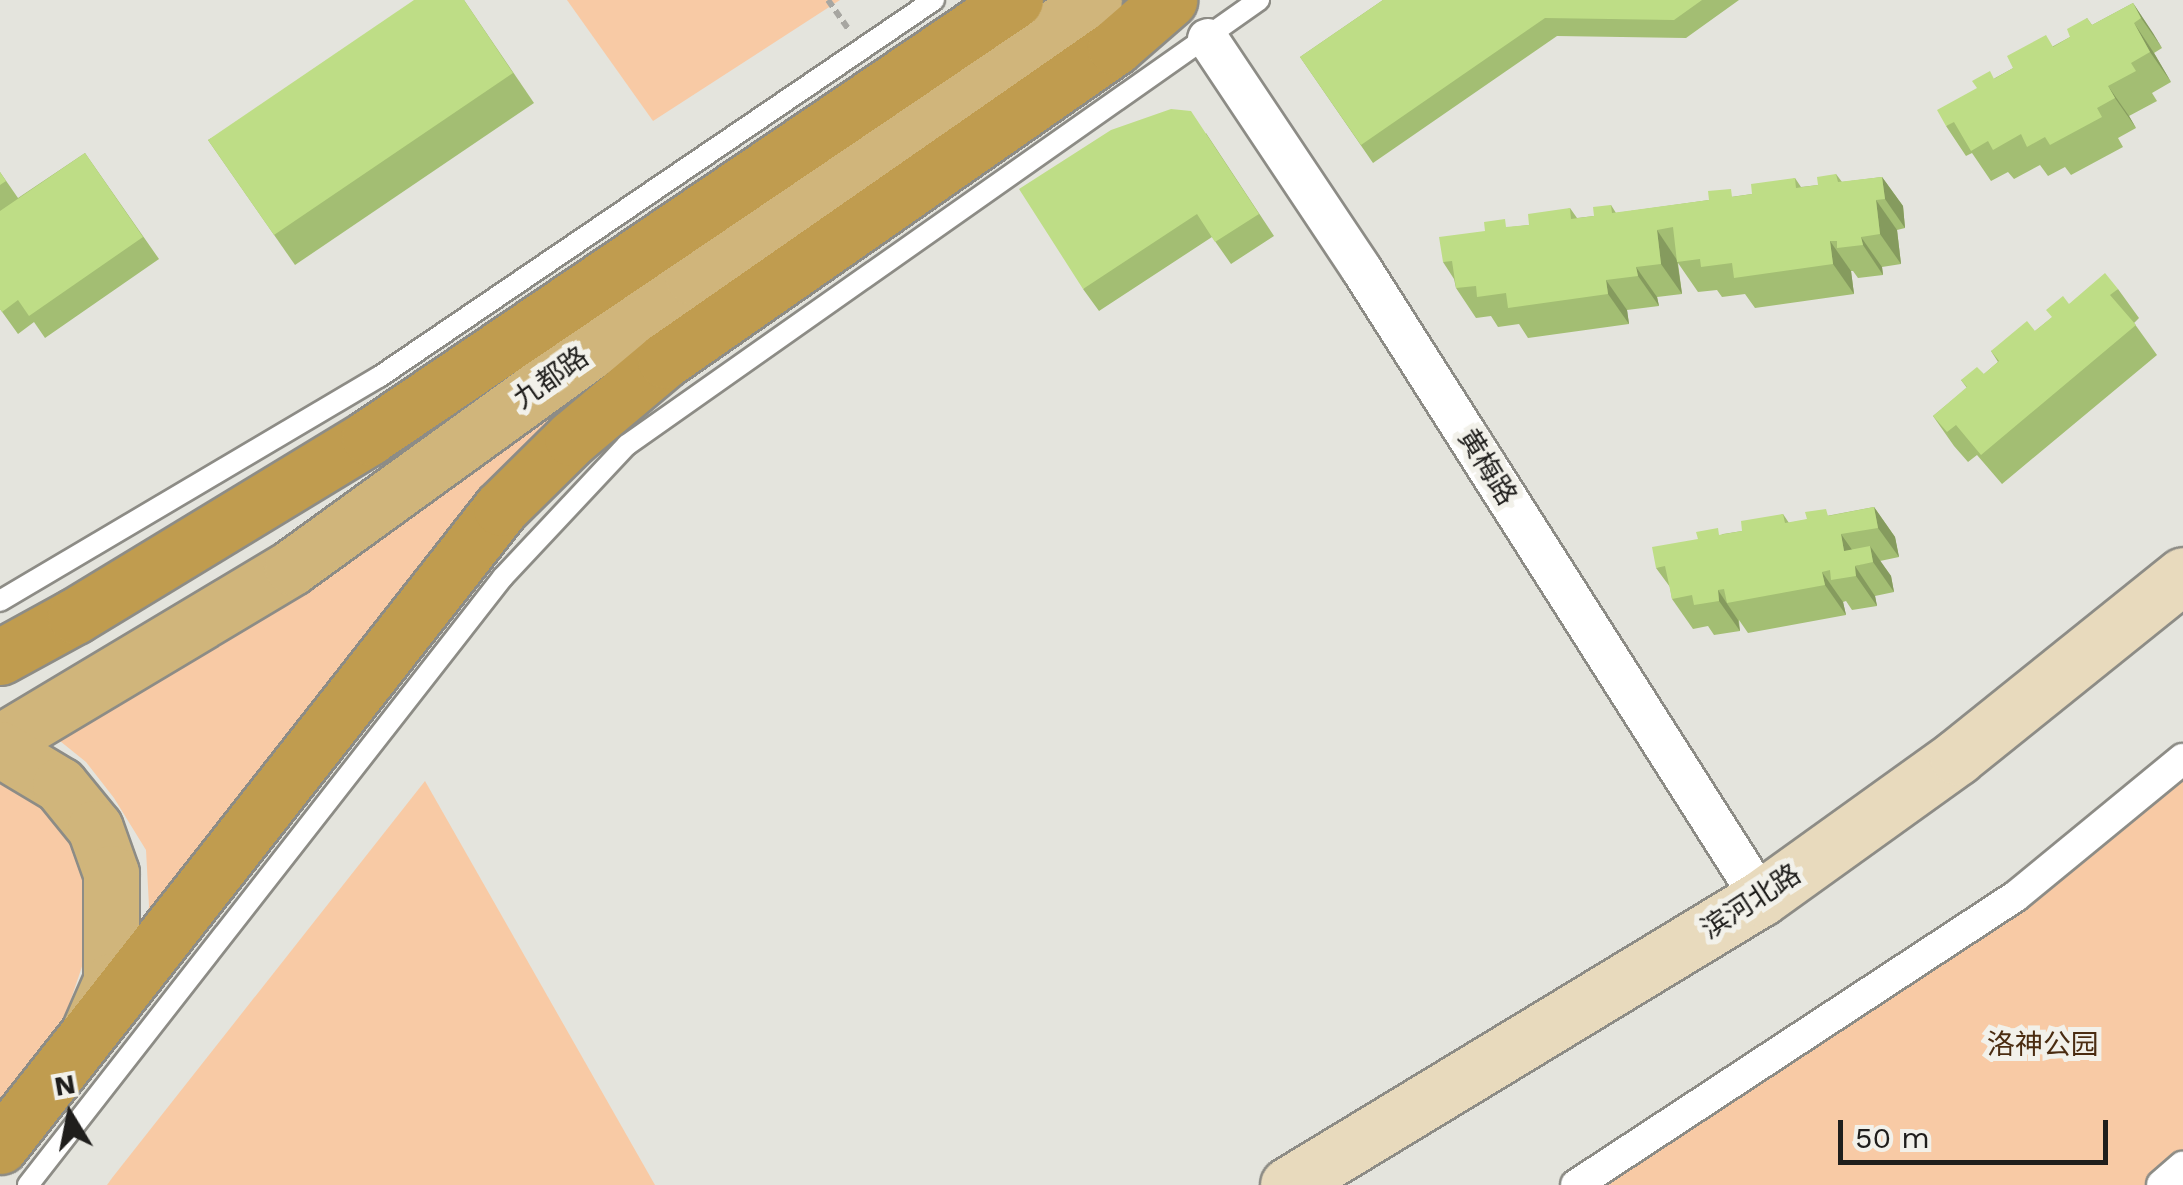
<!DOCTYPE html>
<meta charset="utf-8">
<style>
body{margin:0}
#map{position:relative;width:2183px;height:1185px;overflow:hidden;background:#e4e4dd;font-family:"Work Sans","Noto Sans SC",sans-serif}
div>[style]{position:absolute}
.green>*{inset:0;background:#f8caa5}
.path>*{height:6px;margin-top:-3px;transform-origin:0;background:repeating-linear-gradient(90deg,#a7a6a1 0 8px,transparent 0 13px)}
.roads{filter:drop-shadow(2px 0 #8d8c86) drop-shadow(-2px 0 #8d8c86) drop-shadow(0 2px #8d8c86) drop-shadow(0 -2px #8d8c86)}
.service>*{height:20px;margin:-10px;padding:0 10px;transform-origin:10px;border-radius:10px;background:#fff}
.pedestrian>*{height:30px;margin:-15px;padding:0 15px;transform-origin:15px;border-radius:15px;background:#fff}
.minor>*{height:40px;margin:-20px;padding:0 20px;transform-origin:20px;border-radius:20px;background:#fff}
.secondary>*{height:55px;margin:-27.5px;padding:0 27.5px;transform-origin:27.5px;border-radius:27.5px;background:#e8dabd}
.primary>*{height:55px;margin:-27.5px;padding:0 27.5px;transform-origin:27.5px;border-radius:27.5px;background:#d0b57b}
.trunk>*{height:55px;margin:-27.5px;padding:0 27.5px;transform-origin:27.5px;border-radius:27.5px;background:#c09c4f}
.wall>*{inset:0;background:#a3be73}
.shaded-wall>*{inset:0;background:#859b5e}
.building>*{inset:0;background:#bedd86}
span{translate:-50% -50%;white-space:nowrap;text-align:center;line-height:1.15;-webkit-text-stroke:10px #f2f1ea;paint-order:stroke}
.street-label{font-size:28px;color:#1f1e1c}
.park-label{font-size:28px;color:#4a2c11}
.north{position:absolute;left:20px;top:1065px;width:100px;height:100px;-webkit-text-stroke:8px #f2f1ea;paint-order:stroke;rotate:350deg;font-size:28px;font-weight:700;line-height:40px;text-align:center;color:#1f1e1c}
.north::after{content:'';display:block;margin:auto;width:35px;height:45px;background:#1f1e1c;clip-path:polygon(50% 0,100% 100%,50% 72%,0 100%)}
.scale{position:absolute;left:1838px;top:1120px;width:270px;height:45px;box-sizing:border-box;border:5px solid #1f1e1c;border-top:0;padding-left:12px;font-size:30px;line-height:35px;white-space:nowrap;color:#1f1e1c;-webkit-text-stroke:8px #f2f1ea;paint-order:stroke}
</style>
<div id="map">
<div class="green">
<div style="clip-path:polygon(567px 0,840px 0,653px 121px)"></div>
<div style="clip-path:polygon(584px 394px,142px 941px,149px 906px,146px 850px,114px 798px,86px 762px,55px 737px,328px 568px)"></div>
<div style="clip-path:polygon(2183px 759px,2183px 1167px,2162px 1185px,1576px 1185px,2016px 896px)"></div>
<div style="clip-path:polygon(0 769px,56px 815px,84px 866px,96px 925px,66px 1014px,0 1099px)"></div>
<div style="clip-path:polygon(425px 781px,655px 1185px,107px 1185px,112px 1178px)"></div>
</div>
<div class="path">
<div style="left:828px;top:0;width:37px;rotate:55deg"></div>
</div>
<div class="roads">
<div class="service">
<div style="left:0;top:601px;width:440px;rotate:-30.6deg"></div>
<div style="left:379px;top:377px;width:671px;rotate:-34.19deg"></div>
<div style="left:28px;top:1185px;width:772px;rotate:-52deg"></div>
<div style="left:503px;top:577px;width:181px;rotate:-46.8deg"></div>
<div style="left:627px;top:445px;width:773px;rotate:-35.15deg"></div>
</div>
<div class="pedestrian">
<div style="left:1576px;top:1185px;width:526px;rotate:-33.3deg"></div>
<div style="left:2016px;top:896px;width:216px;rotate:-39.4deg"></div>
<div style="left:2162px;top:1185px;width:28px;rotate:-41deg"></div>
</div>
<div class="minor">
<div style="left:1208px;top:39px;width:278px;rotate:56.3deg"></div>
<div style="left:1362px;top:270px;width:744px;rotate:57.57deg"></div>
</div>
<div class="secondary">
<div style="left:1288px;top:1185px;width:553px;rotate:-31.25deg"></div>
<div style="left:1761px;top:898px;width:241px;rotate:-35.7deg"></div>
<div style="left:1957px;top:757px;width:290px;rotate:-38.8deg"></div>
</div>
<div class="primary">
<div style="left:0;top:742px;width:340px;rotate:-30.9deg"></div>
<div style="left:292px;top:567px;width:495px;rotate:-35.9deg"></div>
<div style="left:693px;top:277px;width:487px;rotate:-34.6deg"></div>
<div style="left:0;top:749px;width:70px;rotate:31deg"></div>
<div style="left:60px;top:785px;width:55px;rotate:50.9deg"></div>
<div style="left:95px;top:828px;width:48px;rotate:70.4deg"></div>
<div style="left:111px;top:873px;width:108px;rotate:90deg"></div>
<div style="left:111px;top:981px;width:52px;rotate:113.6deg"></div>
</div>
<div class="trunk">
<div style="left:0;top:657px;width:85px;rotate:-28.7deg"></div>
<div style="left:75px;top:616px;width:344px;rotate:-31.3deg"></div>
<div style="left:369px;top:437px;width:780px;rotate:-34.08deg"></div>
<div style="left:0;top:1146px;width:811px;rotate:-51.86deg"></div>
<div style="left:501px;top:508px;width:100px;rotate:-44.6deg"></div>
<div style="left:572px;top:438px;width:121px;rotate:-40deg"></div>
<div style="left:665px;top:360px;width:548px;rotate:-34.82deg"></div>
<div style="left:1115px;top:47px;width:72px;rotate:-41deg"></div>
</div>
</div>
<div class="wall">
<div style="clip-path:polygon(464px 0,534px 103px,295px 265px,208px 140px)"></div>
<div style="clip-path:polygon(1383px 0,1739px 0,1686px 38px,1557px 36px,1373px 163px,1300px 57px)"></div>
<div style="clip-path:polygon(2133px 3px,2162px 48px,2154px 53px,2171px 82px,2152px 93px,2157px 101px,2129px 116px,2136px 128px,2118px 138px,2123px 147px,2071px 175px,2065px 167px,2048px 176px,2040px 165px,2014px 179px,2008px 172px,1991px 181px,1972px 153px,1966px 156px,1946px 126px,1995px 78px,2070px 37px,2087px 18px,2092px 25px)"></div>
<div style="clip-path:polygon(1206px 133px,1274px 236px,1231px 264px,1212px 237px,1099px 311px,1083px 289px)"></div>
<div style="clip-path:polygon(85px 153px,159px 259px,45px 338px,34px 322px,18px 334px,0 309px,0 172px,18px 198px)"></div>
<div style="clip-path:polygon(1836px 174px,1842px 182px,1882px 177px,1903px 206px,1905px 228px,1897px 230px,1901px 264px,1882px 267px,1883px 275px,1858px 278px,1853px 271px,1851px 271px,1854px 294px,1755px 308px,1745px 294px,1722px 297px,1717px 290px,1698px 292px,1678px 263px,1682px 294px,1657px 297px,1659px 306px,1627px 310px,1629px 324px,1528px 338px,1519px 324px,1498px 327px,1491px 316px,1476px 318px,1456px 288px,1454px 279px,1443px 262px,1511px 227px,1529px 225px,1570px 208px,1577px 218px,1594px 216px,1611px 205px,1616px 213px,1752px 194px,1795px 178px,1801px 187px,1818px 185px)"></div>
<div style="clip-path:polygon(2118px 289px,2139px 318px,2134px 323px,2157px 355px,2002px 484px,1977px 455px,1968px 462px,1954px 446px,1933px 416px,1967px 388px,1961px 380px,1984px 374px,1998px 362px,1991px 351px,2035px 331px,2069px 304px)"></div>
<div style="clip-path:polygon(1874px 507px,1895px 537px,1899px 557px,1880px 561px,1891px 576px,1894px 592px,1875px 596px,1877px 606px,1852px 610px,1846px 601px,1843px 602px,1846px 615px,1748px 633px,1739px 620px,1740px 631px,1714px 635px,1708px 626px,1693px 629px,1672px 599px,1670px 587px,1656px 568px,1723px 534px,1742px 531px,1783px 514px,1789px 523px)"></div>
</div>
<div class="shaded-wall">
<div style="clip-path:polygon(2133px 3px,2153px 33px,2162px 48px,2141px 18px)"></div>
<div style="clip-path:polygon(2134px 23px,2154px 53px,2171px 82px,2150px 52px)"></div>
<div style="clip-path:polygon(2108px 86px,2129px 116px,2136px 128px,2115px 98px)"></div>
<div style="clip-path:polygon(1882px 177px,1903px 206px,1905px 228px,1885px 199px)"></div>
<div style="clip-path:polygon(1876px 200px,1897px 230px,1901px 264px,1880px 234px)"></div>
<div style="clip-path:polygon(1657px 230px,1677px 260px,1682px 294px,1661px 264px)"></div>
<div style="clip-path:polygon(1861px 237px,1882px 267px,1883px 275px,1863px 245px)"></div>
<div style="clip-path:polygon(1830px 241px,1851px 271px,1854px 294px,1833px 264px)"></div>
<div style="clip-path:polygon(1636px 267px,1657px 297px,1659px 306px,1638px 276px)"></div>
<div style="clip-path:polygon(1606px 280px,1627px 310px,1629px 324px,1608px 294px)"></div>
<div style="clip-path:polygon(1874px 507px,1895px 537px,1899px 557px,1878px 528px)"></div>
<div style="clip-path:polygon(1841px 534px,1862px 564px,1855px 566px,1875px 596px,1877px 606px,1856px 576px,1844px 551px)"></div>
<div style="clip-path:polygon(1870px 546px,1891px 576px,1894px 592px,1873px 562px)"></div>
<div style="clip-path:polygon(1822px 572px,1843px 602px,1846px 615px,1825px 585px)"></div>
<div style="clip-path:polygon(1718px 590px,1738px 620px,1740px 631px,1719px 601px)"></div>
</div>
<div class="building">
<div style="clip-path:polygon(414px 0,464px 0,513px 73px,274px 235px,208px 140px)"></div>
<div style="clip-path:polygon(1383px 0,1702px 0,1674px 20px,1545px 18px,1361px 145px,1300px 57px)"></div>
<div style="clip-path:polygon(2133px 3px,2141px 18px,2134px 23px,2150px 52px,2131px 63px,2136px 71px,2108px 86px,2115px 98px,2097px 108px,2102px 117px,2050px 145px,2045px 137px,2027px 147px,2021px 134px,1993px 150px,1988px 141px,1971px 151px,1954px 122px,1946px 126px,1937px 110px,1977px 88px,1972px 81px,1990px 71px,1994px 79px,2013px 68px,2007px 56px,2046px 35px,2053px 47px,2070px 37px,2067px 29px,2087px 18px,2092px 25px)"></div>
<div style="clip-path:polygon(1171px 109px,1191px 111px,1259px 214px,1215px 242px,1197px 214px,1083px 289px,1019px 189px,1111px 130px)"></div>
<div style="clip-path:polygon(85px 153px,143px 237px,29px 316px,18px 300px,2px 312px,0 309px,0 211px)"></div>
<div style="clip-path:polygon(0 172px,6px 181px,0 185px)"></div>
<div style="clip-path:polygon(1836px 174px,1838px 182px,1882px 177px,1885px 199px,1876px 200px,1880px 234px,1861px 237px,1863px 245px,1837px 248px,1837px 241px,1830px 241px,1833px 264px,1734px 278px,1732px 263px,1701px 267px,1700px 259px,1677px 262px,1673px 227px,1657px 230px,1661px 264px,1636px 267px,1638px 276px,1606px 280px,1608px 294px,1508px 308px,1506px 293px,1477px 297px,1476px 286px,1456px 288px,1452px 261px,1443px 262px,1439px 237px,1485px 231px,1484px 222px,1505px 219px,1506px 227px,1529px 225px,1528px 214px,1570px 208px,1571px 219px,1594px 216px,1593px 207px,1611px 205px,1612px 213px,1709px 200px,1708px 191px,1731px 189px,1732px 197px,1752px 194px,1751px 184px,1795px 178px,1796px 188px,1818px 185px,1817px 177px)"></div>
<div style="clip-path:polygon(2105px 273px,2118px 289px,2110px 295px,2136px 325px,1981px 455px,1956px 425px,1947px 432px,1933px 416px,1967px 387px,1961px 380px,1977px 367px,1984px 374px,1999px 361px,1991px 351px,2027px 321px,2035px 331px,2052px 317px,2046px 310px,2063px 296px,2069px 304px)"></div>
<div style="clip-path:polygon(1874px 507px,1878px 528px,1841px 534px,1844px 551px,1870px 546px,1873px 562px,1855px 566px,1856px 576px,1831px 580px,1830px 570px,1822px 572px,1825px 585px,1727px 603px,1724px 589px,1718px 590px,1719px 601px,1694px 605px,1692px 595px,1672px 599px,1665px 566px,1656px 568px,1652px 547px,1698px 539px,1696px 532px,1718px 528px,1719px 535px,1742px 531px,1741px 521px,1783px 514px,1785px 523px,1807px 519px,1805px 512px,1826px 509px,1828px 516px)"></div>
</div>
<div class="street-label">
<span style="left:551px;top:378px;rotate:-35deg">九都路</span>
<span style="left:1487px;top:467px;rotate:58deg">黄梅路</span>
<span style="left:1751px;top:902px;rotate:-33deg">滨河北路</span>
</div>
<div class="park-label">
<span style="left:2043px;top:1045px">洛神公园</span>
</div>
<div class="north">N</div>
<div class="scale">50 m</div>
</div>
